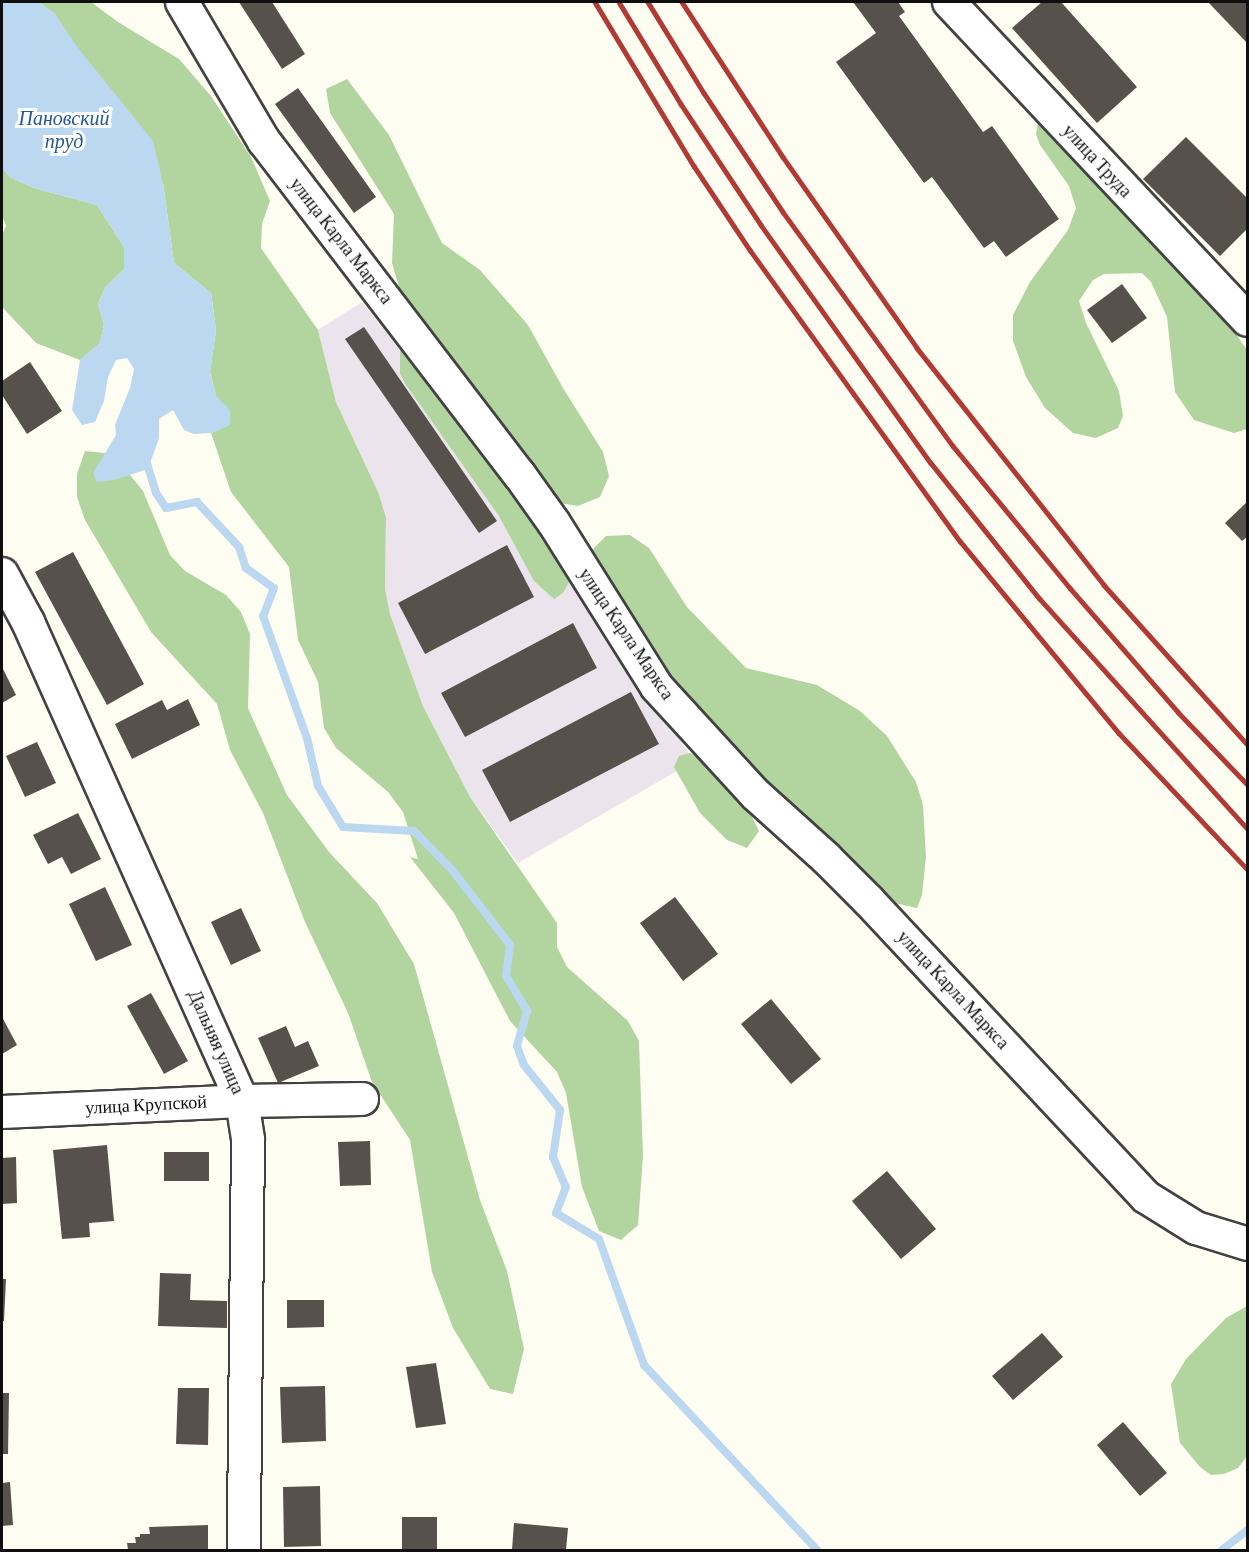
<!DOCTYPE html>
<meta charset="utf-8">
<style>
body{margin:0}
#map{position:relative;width:1249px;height:1552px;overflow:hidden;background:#fefdf2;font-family:"Crimson Pro",serif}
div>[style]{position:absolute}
.industrial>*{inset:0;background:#ece4ec}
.forest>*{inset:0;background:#b2d59f}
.water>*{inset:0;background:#bcd7f0}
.stream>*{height:8px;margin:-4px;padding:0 4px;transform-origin:4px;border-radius:4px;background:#bcd7f0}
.building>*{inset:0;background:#57514c}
.roads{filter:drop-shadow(2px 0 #424242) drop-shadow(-2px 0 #424242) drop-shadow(0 2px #424242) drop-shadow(0 -2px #424242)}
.minor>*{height:32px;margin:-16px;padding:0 16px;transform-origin:16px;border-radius:16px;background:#fff}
.rail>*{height:4.5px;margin:-2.25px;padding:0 2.25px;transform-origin:2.25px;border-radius:2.25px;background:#b23a34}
span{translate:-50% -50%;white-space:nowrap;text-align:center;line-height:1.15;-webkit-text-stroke:6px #fff;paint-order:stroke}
.street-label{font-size:18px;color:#0f0f0f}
.water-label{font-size:20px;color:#245995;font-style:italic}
.frame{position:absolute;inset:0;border:3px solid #0f0f0f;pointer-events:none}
</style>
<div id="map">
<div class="industrial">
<div style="clip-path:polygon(362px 302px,516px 497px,694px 761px,518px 863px,470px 797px,423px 706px,390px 614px,385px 589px,386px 518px,379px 494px,336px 402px,318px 330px)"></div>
</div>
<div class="forest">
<div style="clip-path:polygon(38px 2px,91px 2px,118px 22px,179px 59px,211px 96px,251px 157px,270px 201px,262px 224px,261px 248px,318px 330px,336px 402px,379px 494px,386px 518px,385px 589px,390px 614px,423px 706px,470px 797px,557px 923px,557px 947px,567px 967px,628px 1021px,639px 1041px,643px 1156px,638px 1225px,621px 1240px,599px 1231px,582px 1187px,566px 1093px,557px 1072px,510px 1021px,454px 913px,410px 857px,418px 859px,403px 812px,388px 792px,336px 748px,324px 728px,318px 682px,298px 640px,289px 567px,231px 492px,211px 433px,229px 425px,216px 396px,210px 372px,216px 330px,211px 293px,174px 263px,163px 183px,55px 14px)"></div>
<div style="clip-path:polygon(347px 79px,389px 135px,442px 243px,480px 270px,528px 325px,563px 388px,603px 452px,609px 476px,600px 497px,578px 506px,559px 503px,477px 416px,422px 329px,399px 287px,392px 263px,394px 214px,330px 113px,326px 89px)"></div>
<div style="clip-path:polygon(1038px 122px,1050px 123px,1068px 137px,1111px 198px,1209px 295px,1247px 350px,1247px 429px,1234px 433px,1194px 420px,1175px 392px,1167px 317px,1151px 282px,1142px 273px,1104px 274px,1093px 280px,1079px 301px,1086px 323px,1119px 391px,1123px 416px,1118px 428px,1096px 438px,1073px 433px,1045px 408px,1026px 377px,1013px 341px,1013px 315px,1030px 282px,1068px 230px,1076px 208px,1069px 186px,1040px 145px,1036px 134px)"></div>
<div style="clip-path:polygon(2px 168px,10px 177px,34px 188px,97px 205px,124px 247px,124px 269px,105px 288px,98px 304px,104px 324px,100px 343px,80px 360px,36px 343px,2px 307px,2px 235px,6px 226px,2px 215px)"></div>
<div style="clip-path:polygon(400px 351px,411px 354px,419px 362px,567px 569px,569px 582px,563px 593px,554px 599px,534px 581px,499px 516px,406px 385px,400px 374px)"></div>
<div style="clip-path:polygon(85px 451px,113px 454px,143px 491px,170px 555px,185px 571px,226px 595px,241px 612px,250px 634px,248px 708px,287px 795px,329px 852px,377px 903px,414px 964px,480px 1200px,507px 1271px,524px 1349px,513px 1394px,490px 1389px,453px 1328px,432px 1272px,410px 1140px,372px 1082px,348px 1013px,305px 922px,263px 813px,230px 750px,217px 704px,151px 632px,85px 520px,77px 497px,77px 474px)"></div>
<div style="clip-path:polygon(630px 535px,649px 548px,687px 607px,746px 668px,817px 685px,860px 711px,887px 736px,916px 782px,923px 805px,926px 857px,922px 895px,917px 908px,894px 903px,795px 811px,755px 787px,662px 678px,590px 552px,606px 536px)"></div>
<div style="clip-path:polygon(690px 753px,711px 763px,748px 809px,759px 831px,747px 848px,727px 840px,700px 813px,674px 767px,679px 756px)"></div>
<div style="clip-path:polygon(1247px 1306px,1247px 1456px,1238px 1468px,1224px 1474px,1211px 1475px,1200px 1467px,1180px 1443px,1171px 1384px,1186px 1359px,1226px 1318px)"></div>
</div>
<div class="water">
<div style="clip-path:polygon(2px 2px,38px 2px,55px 14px,78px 48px,153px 141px,163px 183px,174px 263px,211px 293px,216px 330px,210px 373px,216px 396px,230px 410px,230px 425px,211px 433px,194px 434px,184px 430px,173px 410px,159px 419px,159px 438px,148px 469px,114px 480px,97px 482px,93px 473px,116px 435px,115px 425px,130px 388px,134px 369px,127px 358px,116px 360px,108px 377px,104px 401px,95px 422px,82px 425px,72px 410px,80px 360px,100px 343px,104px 324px,98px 304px,105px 288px,124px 269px,124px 247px,97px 205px,34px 188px,10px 177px,2px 168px)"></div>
</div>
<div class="stream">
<div style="left:146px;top:460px;width:34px;rotate:73deg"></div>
<div style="left:156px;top:493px;width:18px;rotate:56deg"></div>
<div style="left:166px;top:508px;width:32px;rotate:-11deg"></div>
<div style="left:197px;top:502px;width:62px;rotate:47deg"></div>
<div style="left:239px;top:547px;width:22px;rotate:72deg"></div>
<div style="left:246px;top:568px;width:34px;rotate:36deg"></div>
<div style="left:274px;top:588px;width:30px;rotate:111deg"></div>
<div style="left:263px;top:616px;width:130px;rotate:70.2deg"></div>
<div style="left:307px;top:738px;width:49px;rotate:77.1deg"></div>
<div style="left:318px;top:786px;width:48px;rotate:58.6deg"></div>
<div style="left:343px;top:827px;width:71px;rotate:3.2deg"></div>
<div style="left:414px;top:831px;width:56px;rotate:45.7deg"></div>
<div style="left:453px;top:871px;width:93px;rotate:52.4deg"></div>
<div style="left:510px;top:945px;width:31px;rotate:97deg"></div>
<div style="left:506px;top:976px;width:41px;rotate:59deg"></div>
<div style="left:527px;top:1011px;width:36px;rotate:106deg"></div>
<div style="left:517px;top:1046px;width:20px;rotate:70deg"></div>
<div style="left:524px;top:1065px;width:58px;rotate:51.3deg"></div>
<div style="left:560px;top:1110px;width:48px;rotate:98.5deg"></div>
<div style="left:553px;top:1157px;width:33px;rotate:67deg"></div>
<div style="left:566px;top:1187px;width:28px;rotate:111deg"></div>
<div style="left:556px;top:1213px;width:50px;rotate:31.2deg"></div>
<div style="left:599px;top:1239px;width:134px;rotate:70.3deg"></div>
<div style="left:644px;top:1365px;width:253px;rotate:46.9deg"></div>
<div style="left:1222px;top:1550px;width:33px;rotate:-38deg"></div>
</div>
<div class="building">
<div style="clip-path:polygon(239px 2px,272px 2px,305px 54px,282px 69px)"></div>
<div style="clip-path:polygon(853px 2px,898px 2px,905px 12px,899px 16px,983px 132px,992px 126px,1059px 219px,1006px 257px,994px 241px,984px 248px,932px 177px,924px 183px,836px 62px,876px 33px)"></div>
<div style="clip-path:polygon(1042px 2px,1061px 2px,1137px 87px,1097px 123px,1012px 28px)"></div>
<div style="clip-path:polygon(1208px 2px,1248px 2px,1248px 44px)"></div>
<div style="clip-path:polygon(298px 88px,376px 197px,354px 213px,275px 104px)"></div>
<div style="clip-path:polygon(1186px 137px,1248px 199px,1248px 228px,1220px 256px,1143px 179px)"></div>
<div style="clip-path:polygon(1122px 284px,1147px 318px,1112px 343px,1087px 310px)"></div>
<div style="clip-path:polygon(364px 327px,497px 521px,479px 533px,345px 339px)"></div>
<div style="clip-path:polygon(30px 362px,62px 411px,27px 434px,2px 395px,2px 381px)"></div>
<div style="clip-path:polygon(1248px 501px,1248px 536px,1242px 541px,1225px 523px)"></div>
<div style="clip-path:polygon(507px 545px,534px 597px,425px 654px,398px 603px)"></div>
<div style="clip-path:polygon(73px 552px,144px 684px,107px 705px,35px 572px)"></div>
<div style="clip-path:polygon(573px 623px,597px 668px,465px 737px,441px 693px)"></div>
<div style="clip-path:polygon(2px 667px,16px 695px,2px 703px)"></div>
<div style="clip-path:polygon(631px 692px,659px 744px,510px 822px,482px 770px)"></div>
<div style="clip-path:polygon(188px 699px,200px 725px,132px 759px,115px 724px,162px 700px,167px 710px)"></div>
<div style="clip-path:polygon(37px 742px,56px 783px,25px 797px,6px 756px)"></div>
<div style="clip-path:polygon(78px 813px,101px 859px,71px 874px,62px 857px,48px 864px,33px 835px)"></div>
<div style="clip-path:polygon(105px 887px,132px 945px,96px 961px,69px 904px)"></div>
<div style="clip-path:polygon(675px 897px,718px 954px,683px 981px,640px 923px)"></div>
<div style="clip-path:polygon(241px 908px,261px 951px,231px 965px,211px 922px)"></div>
<div style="clip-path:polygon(151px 993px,188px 1061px,164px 1074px,127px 1006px)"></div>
<div style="clip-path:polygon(771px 999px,821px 1059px,791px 1084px,741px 1024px)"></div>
<div style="clip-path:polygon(2px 1017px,17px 1045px,2px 1054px)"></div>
<div style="clip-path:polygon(286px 1026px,295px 1047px,308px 1041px,319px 1066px,278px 1083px,258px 1038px)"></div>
<div style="clip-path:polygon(370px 1141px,371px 1185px,340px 1186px,338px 1142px)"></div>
<div style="clip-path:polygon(107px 1145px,114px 1221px,89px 1223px,90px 1237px,62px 1239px,53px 1150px)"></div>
<div style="clip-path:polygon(164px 1152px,209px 1152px,209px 1181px,164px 1181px)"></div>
<div style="clip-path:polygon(16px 1157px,17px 1203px,2px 1204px,2px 1158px)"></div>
<div style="clip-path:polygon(887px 1171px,936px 1229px,901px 1259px,852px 1201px)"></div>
<div style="clip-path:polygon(160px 1273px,191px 1274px,190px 1300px,227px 1301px,227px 1328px,158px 1326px)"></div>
<div style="clip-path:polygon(2px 1279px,6px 1279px,4px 1321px,2px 1321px)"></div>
<div style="clip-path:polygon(287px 1300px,324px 1300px,324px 1327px,287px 1328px)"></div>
<div style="clip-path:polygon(1042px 1333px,1063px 1357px,1013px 1400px,992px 1376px)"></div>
<div style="clip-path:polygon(436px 1363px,446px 1424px,416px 1428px,406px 1367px)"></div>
<div style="clip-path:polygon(325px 1386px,326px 1441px,282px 1443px,280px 1387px)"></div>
<div style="clip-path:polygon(178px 1388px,209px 1388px,208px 1445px,176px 1444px)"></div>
<div style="clip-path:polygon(2px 1393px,9px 1393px,8px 1454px,2px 1454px)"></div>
<div style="clip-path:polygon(1123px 1422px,1167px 1473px,1140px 1496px,1097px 1445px)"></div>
<div style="clip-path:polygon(10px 1482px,13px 1525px,2px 1526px,2px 1483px)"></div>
<div style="clip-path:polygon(320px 1486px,321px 1546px,284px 1547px,283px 1487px)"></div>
<div style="clip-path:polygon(402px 1517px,437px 1517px,437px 1550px,402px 1550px)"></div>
<div style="clip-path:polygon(514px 1523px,568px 1528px,566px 1550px,512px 1550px)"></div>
<div style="clip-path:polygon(208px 1525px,208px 1550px,128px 1550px,127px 1543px,136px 1543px,135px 1537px,140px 1537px,140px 1534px,150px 1534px,149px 1527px)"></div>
</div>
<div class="roads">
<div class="minor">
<div style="left:182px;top:2px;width:161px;rotate:59.5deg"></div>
<div style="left:264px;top:141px;width:419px;rotate:52.6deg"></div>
<div style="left:519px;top:474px;width:60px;rotate:54.5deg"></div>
<div style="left:554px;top:523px;width:194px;rotate:57.9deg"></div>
<div style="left:657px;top:687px;width:145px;rotate:47.5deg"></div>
<div style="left:755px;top:794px;width:96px;rotate:42deg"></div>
<div style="left:826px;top:858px;width:61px;rotate:45deg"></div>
<div style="left:869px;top:901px;width:405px;rotate:46.9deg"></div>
<div style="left:1146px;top:1197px;width:59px;rotate:31.8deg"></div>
<div style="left:1196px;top:1228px;width:54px;rotate:17.1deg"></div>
<div style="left:949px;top:2px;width:436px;rotate:46.8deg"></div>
<div style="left:2px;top:574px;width:55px;rotate:61.6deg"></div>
<div style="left:28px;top:622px;width:525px;rotate:65.93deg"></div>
<div style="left:242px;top:1101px;width:39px;rotate:81deg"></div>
<div style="left:248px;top:1140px;width:410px;rotate:90.6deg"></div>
<div style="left:2px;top:1112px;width:240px;rotate:-2.6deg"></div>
<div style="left:242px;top:1101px;width:120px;rotate:-1deg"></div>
</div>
</div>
<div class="rail">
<div style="left:595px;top:2px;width:192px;rotate:58.9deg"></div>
<div style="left:694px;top:166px;width:101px;rotate:56.3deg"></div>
<div style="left:750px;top:250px;width:359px;rotate:54.2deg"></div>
<div style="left:960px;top:541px;width:249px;rotate:50.4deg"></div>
<div style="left:1119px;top:733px;width:188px;rotate:46.7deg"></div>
<div style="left:619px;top:2px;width:119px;rotate:58.7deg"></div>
<div style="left:681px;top:104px;width:145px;rotate:56.5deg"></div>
<div style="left:761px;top:225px;width:292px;rotate:54.5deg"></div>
<div style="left:931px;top:463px;width:174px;rotate:51.3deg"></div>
<div style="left:1040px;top:599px;width:310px;rotate:47.9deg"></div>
<div style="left:648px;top:2px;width:107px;rotate:58.4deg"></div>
<div style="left:704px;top:93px;width:143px;rotate:56.4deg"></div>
<div style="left:783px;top:212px;width:289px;rotate:54deg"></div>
<div style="left:953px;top:446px;width:184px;rotate:50.5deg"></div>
<div style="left:1070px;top:588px;width:164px;rotate:48.9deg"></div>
<div style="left:1178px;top:712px;width:101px;rotate:46.2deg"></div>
<div style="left:682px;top:2px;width:185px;rotate:56.9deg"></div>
<div style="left:783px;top:157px;width:233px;rotate:54.9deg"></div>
<div style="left:917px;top:348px;width:302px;rotate:51.7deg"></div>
<div style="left:1104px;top:585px;width:215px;rotate:48deg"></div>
</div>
<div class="street-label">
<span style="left:1097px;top:161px;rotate:47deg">улица Труда</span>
<span style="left:341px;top:241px;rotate:52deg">улица Карла Маркса</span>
<span style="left:626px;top:634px;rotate:56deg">улица Карла Маркса</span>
<span style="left:953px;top:990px;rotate:47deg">улица Карла Маркса</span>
<span style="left:216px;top:1042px;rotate:66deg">Дальняя улица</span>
<span style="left:146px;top:1105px;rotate:-3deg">улица Крупской</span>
</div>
<div class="water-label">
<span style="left:64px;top:130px">Пановский<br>пруд</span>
</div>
<div class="frame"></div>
</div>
